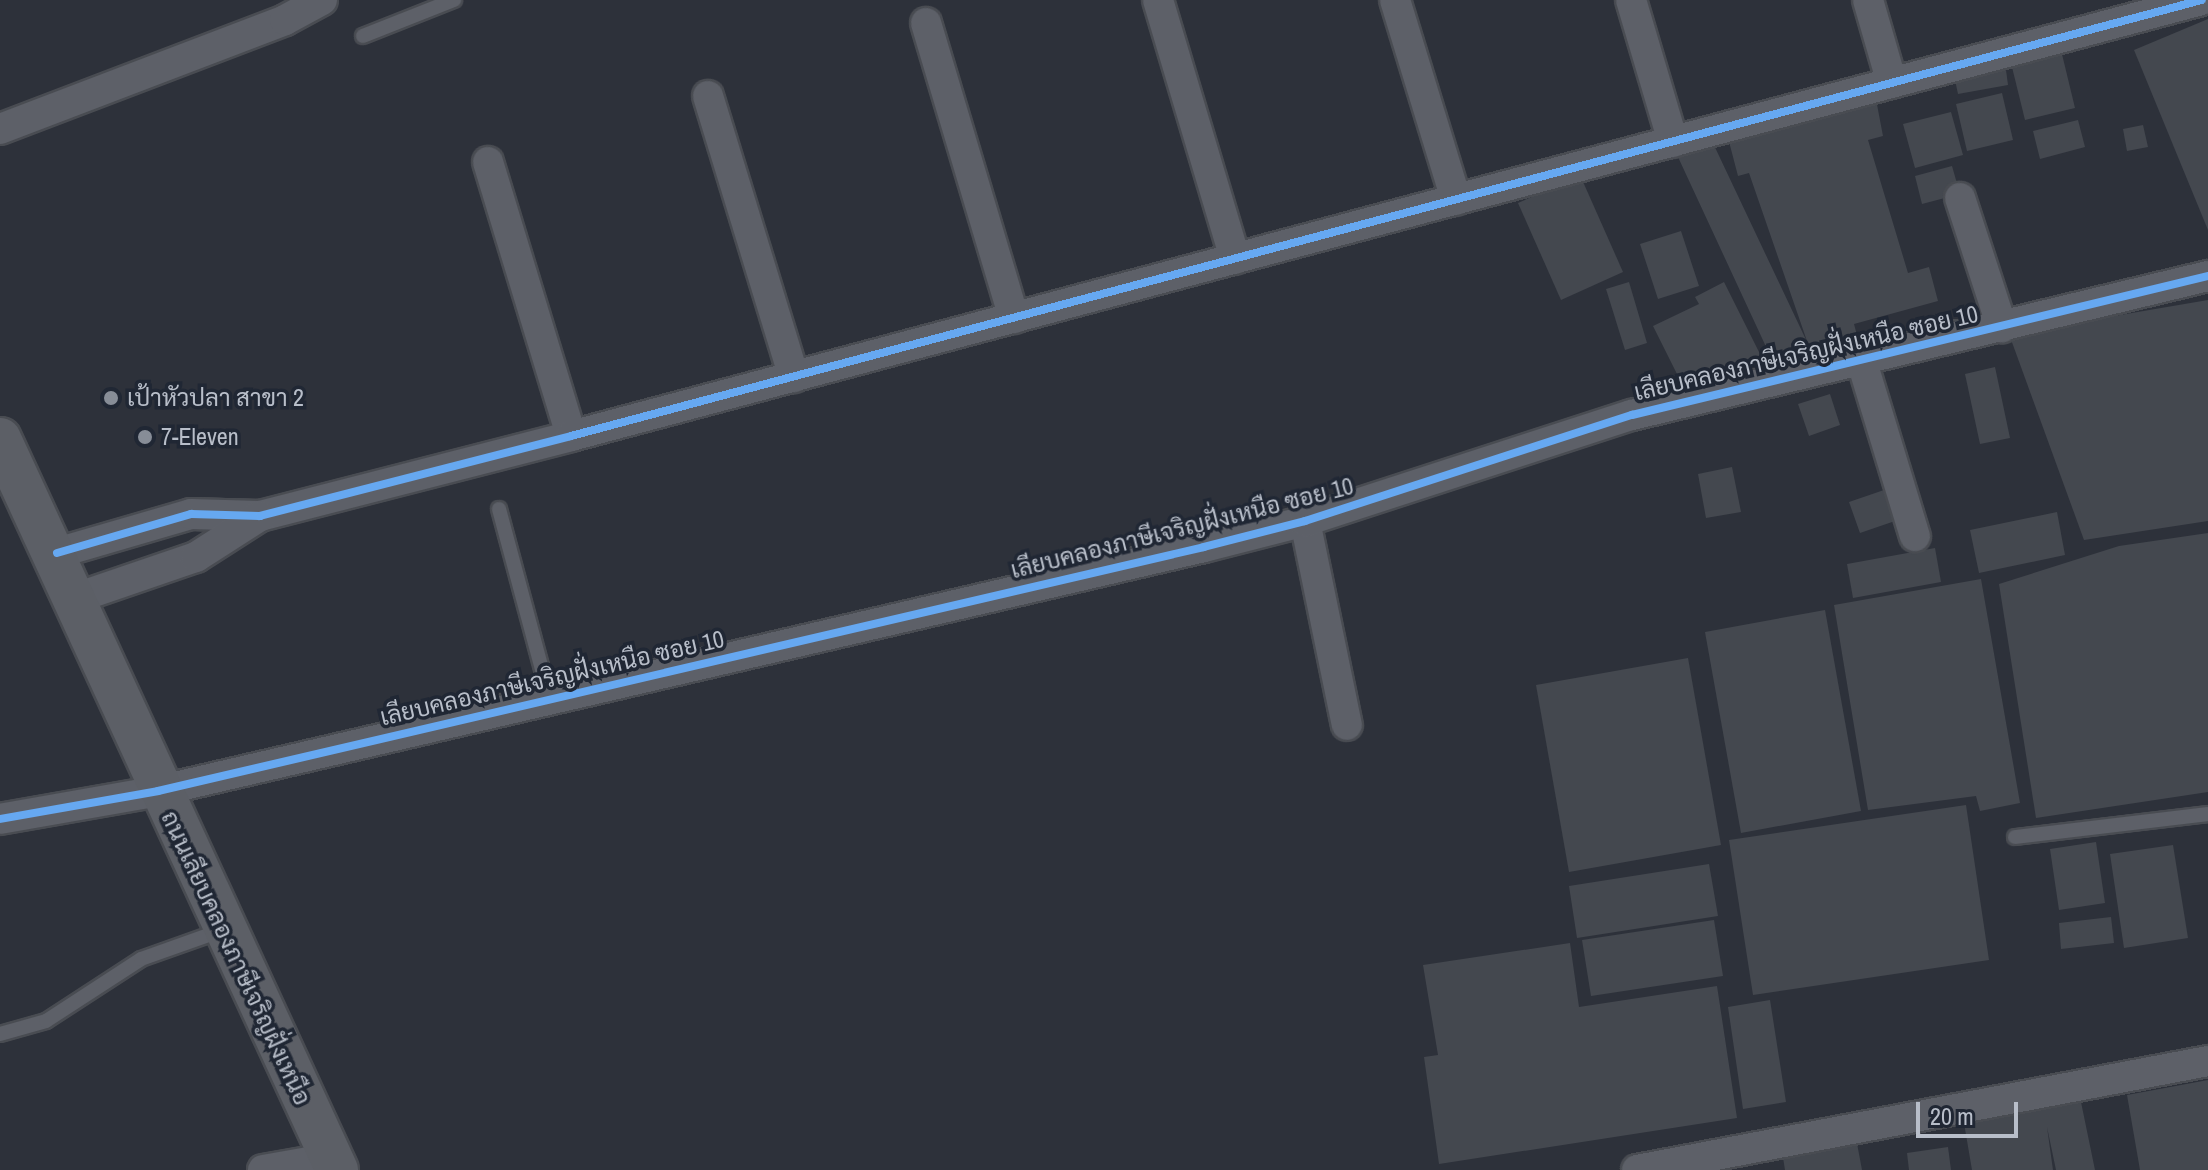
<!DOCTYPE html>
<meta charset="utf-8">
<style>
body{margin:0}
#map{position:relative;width:2208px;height:1170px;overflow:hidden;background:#2d313a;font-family:"Archivo Narrow",Sarabun,sans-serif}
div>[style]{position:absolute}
.building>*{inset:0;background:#44484f}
.roads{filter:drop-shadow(2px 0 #494c52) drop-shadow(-2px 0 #494c52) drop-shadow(0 2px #494c52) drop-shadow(0 -2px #494c52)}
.service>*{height:14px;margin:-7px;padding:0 7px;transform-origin:7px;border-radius:7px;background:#5d6068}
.minor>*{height:30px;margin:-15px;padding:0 15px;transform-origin:15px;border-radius:15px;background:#5d6068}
.secondary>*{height:42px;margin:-21px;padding:0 21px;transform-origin:21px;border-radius:21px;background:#5c5f66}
.cycleway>*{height:8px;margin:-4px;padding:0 4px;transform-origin:4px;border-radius:4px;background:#66a8f1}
.dots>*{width:22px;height:22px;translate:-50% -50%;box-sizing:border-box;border:4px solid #202734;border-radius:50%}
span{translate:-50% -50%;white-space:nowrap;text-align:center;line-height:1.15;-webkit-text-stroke:7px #202734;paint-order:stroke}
.street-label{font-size:24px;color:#b8bec9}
.poi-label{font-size:24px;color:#b8bec9}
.left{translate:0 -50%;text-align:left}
.scale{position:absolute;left:1916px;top:1102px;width:102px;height:36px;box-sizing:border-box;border:4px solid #b8bec9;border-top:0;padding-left:10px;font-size:24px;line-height:28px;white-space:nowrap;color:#b8bec9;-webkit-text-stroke:6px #202734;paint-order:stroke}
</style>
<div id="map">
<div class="building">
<div style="clip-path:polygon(2208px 19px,2208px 230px,2134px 50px)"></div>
<div style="clip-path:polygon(2061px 50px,2075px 108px,2025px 120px,2011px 63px)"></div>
<div style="clip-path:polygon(2006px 70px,2008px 85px,1958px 94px,1955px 80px)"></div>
<div style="clip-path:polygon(2002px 93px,2013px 140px,1967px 151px,1956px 104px)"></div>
<div style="clip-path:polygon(1875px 94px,1883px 136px,1868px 140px,1908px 273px,1929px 267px,1938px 301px,1854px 324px,1858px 339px,1812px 355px,1809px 347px,1774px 364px,1678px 157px,1712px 141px,1808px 344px,1749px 173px,1738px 176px,1727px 134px)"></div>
<div style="clip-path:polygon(1951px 112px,1963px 155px,1915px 168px,1903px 124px)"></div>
<div style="clip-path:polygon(2078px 120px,2085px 147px,2040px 159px,2033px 131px)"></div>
<div style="clip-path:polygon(2143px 125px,2148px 147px,2127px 151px,2123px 129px)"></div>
<div style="clip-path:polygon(1952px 166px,1960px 194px,1922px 204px,1915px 176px)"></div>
<div style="clip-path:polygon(1580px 175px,1623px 272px,1561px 300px,1518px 203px)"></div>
<div style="clip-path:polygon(1681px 231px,1699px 286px,1658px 299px,1640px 244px)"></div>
<div style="clip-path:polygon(1629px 282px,1647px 343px,1625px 350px,1606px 289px)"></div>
<div style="clip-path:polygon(1724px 282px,1761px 356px,1687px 394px,1653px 326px,1699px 304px,1695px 297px)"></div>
<div style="clip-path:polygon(2208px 300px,2208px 521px,2084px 540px,2009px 334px)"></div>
<div style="clip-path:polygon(1995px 367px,2010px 438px,1980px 444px,1965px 374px)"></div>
<div style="clip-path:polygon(1830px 394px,1840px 425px,1809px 436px,1798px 404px)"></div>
<div style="clip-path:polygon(1732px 467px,1741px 512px,1706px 518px,1698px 474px)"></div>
<div style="clip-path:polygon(1884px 490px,1895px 521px,1860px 533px,1849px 502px)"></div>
<div style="clip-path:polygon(2057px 512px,2065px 555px,1979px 573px,1970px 530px)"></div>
<div style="clip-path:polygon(2208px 533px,2208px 792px,2036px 818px,1999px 584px,2119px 546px)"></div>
<div style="clip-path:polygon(1935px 548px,1941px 582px,1853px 598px,1847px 564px)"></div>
<div style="clip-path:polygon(1981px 579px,2020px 803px,1980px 811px,1976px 796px,1868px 810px,1834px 605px)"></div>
<div style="clip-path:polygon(1825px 610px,1861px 811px,1741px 833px,1705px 632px)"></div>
<div style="clip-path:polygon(1688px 658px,1721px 845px,1569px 872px,1536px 685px)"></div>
<div style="clip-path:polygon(1966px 805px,1989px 960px,1753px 995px,1729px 840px)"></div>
<div style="clip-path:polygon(2096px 842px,2105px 903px,2059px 910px,2050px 849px)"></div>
<div style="clip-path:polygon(2173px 845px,2188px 938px,2124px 948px,2110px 854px)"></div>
<div style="clip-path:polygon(1709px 864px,1718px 916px,1577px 938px,1569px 886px)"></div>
<div style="clip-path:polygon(2111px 917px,2114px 943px,2061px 949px,2059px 923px)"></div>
<div style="clip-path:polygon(1714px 920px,1723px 976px,1591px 996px,1582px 940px)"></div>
<div style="clip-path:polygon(1570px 943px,1579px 1007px,1717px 986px,1737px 1118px,1439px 1164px,1424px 1057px,1438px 1055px,1423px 965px)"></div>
<div style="clip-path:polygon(1770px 1000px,1786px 1102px,1743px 1109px,1728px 1007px)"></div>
<div style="clip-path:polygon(2208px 1080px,2208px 1170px,2140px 1170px,2127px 1095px)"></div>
<div style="clip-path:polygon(2081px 1102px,2095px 1170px,2056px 1170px,2047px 1127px,2053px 1170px,1972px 1170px,1964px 1123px)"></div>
<div style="clip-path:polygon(1856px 1138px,1862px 1170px,1785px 1170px,1782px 1151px)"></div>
<div style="clip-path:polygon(1948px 1147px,1951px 1170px,1909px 1170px,1907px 1153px)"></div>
</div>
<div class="roads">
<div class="service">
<div style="left:363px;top:36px;width:98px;rotate:-21.6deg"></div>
<div style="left:499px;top:509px;width:197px;rotate:75deg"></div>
<div style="left:2015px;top:837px;width:194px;rotate:-6.8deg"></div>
<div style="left:0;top:1034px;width:48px;rotate:-15.8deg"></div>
<div style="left:46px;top:1021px;width:113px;rotate:-33.1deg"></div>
<div style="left:141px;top:959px;width:87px;rotate:-19.5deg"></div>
</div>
<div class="minor">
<div style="left:1158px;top:0;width:270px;rotate:73.4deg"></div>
<div style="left:1395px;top:0;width:209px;rotate:73deg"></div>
<div style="left:1631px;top:0;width:148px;rotate:73.5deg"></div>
<div style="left:1868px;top:0;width:86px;rotate:73.9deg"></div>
<div style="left:926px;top:23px;width:308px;rotate:73.4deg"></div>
<div style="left:708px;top:96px;width:294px;rotate:73deg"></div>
<div style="left:0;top:129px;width:305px;rotate:-20.9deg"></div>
<div style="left:285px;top:20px;width:42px;rotate:-28.4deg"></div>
<div style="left:488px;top:162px;width:286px;rotate:73.1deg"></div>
<div style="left:1960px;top:198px;width:136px;rotate:72deg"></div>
<div style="left:1862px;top:362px;width:182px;rotate:73.1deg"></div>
<div style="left:1305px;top:521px;width:208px;rotate:78.4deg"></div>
<div style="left:57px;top:553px;width:140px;rotate:-16.2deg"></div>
<div style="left:191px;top:514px;width:69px;rotate:1.7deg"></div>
<div style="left:260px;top:516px;width:321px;rotate:-14.4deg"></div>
<div style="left:571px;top:436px;width:1688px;rotate:-14.97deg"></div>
<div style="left:76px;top:598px;width:127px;rotate:-18.9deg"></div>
<div style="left:196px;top:557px;width:76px;rotate:-32.6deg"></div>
<div style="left:0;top:819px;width:160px;rotate:-10deg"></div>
<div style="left:158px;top:791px;width:1074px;rotate:-13.13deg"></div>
<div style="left:1204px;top:547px;width:104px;rotate:-14.4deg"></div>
<div style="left:1305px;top:521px;width:344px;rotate:-18deg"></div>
<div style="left:1632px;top:415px;width:593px;rotate:-13.57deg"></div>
<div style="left:263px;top:1170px;width:69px;rotate:-10deg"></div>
<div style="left:1637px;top:1170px;width:581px;rotate:-10.81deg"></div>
</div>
<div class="secondary">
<div style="left:0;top:439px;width:805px;rotate:65.25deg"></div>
</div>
</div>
<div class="cycleway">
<div style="left:57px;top:553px;width:140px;rotate:-16.2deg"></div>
<div style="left:191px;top:514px;width:69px;rotate:1.7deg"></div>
<div style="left:260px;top:516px;width:321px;rotate:-14.4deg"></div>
<div style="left:571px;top:436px;width:1688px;rotate:-14.97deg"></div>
<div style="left:0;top:819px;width:160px;rotate:-10deg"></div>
<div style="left:158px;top:791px;width:1074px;rotate:-13.13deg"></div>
<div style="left:1204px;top:547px;width:104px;rotate:-14.4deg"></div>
<div style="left:1305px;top:521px;width:344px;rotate:-18deg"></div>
<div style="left:1632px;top:415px;width:593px;rotate:-13.57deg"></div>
</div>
<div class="dots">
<div style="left:111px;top:398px;background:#878d97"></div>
<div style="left:145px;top:437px;background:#878d97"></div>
</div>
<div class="street-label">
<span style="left:1806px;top:353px;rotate:-13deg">เลียบคลองภาษีเจริญฝั่งเหนือ ซอย 10</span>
<span style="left:1182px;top:528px;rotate:-14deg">เลียบคลองภาษีเจริญฝั่งเหนือ ซอย 10</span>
<span style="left:552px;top:678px;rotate:-13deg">เลียบคลองภาษีเจริญฝั่งเหนือ ซอย 10</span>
<span style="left:236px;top:958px;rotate:65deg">ถนนเลียบคลองภาษีเจริญฝั่งเหนือ</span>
</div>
<div class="poi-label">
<span class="left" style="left:127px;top:398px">เป้าหัวปลา สาขา 2</span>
<span class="left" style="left:161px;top:437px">7-Eleven</span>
</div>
<div class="scale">20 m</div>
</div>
